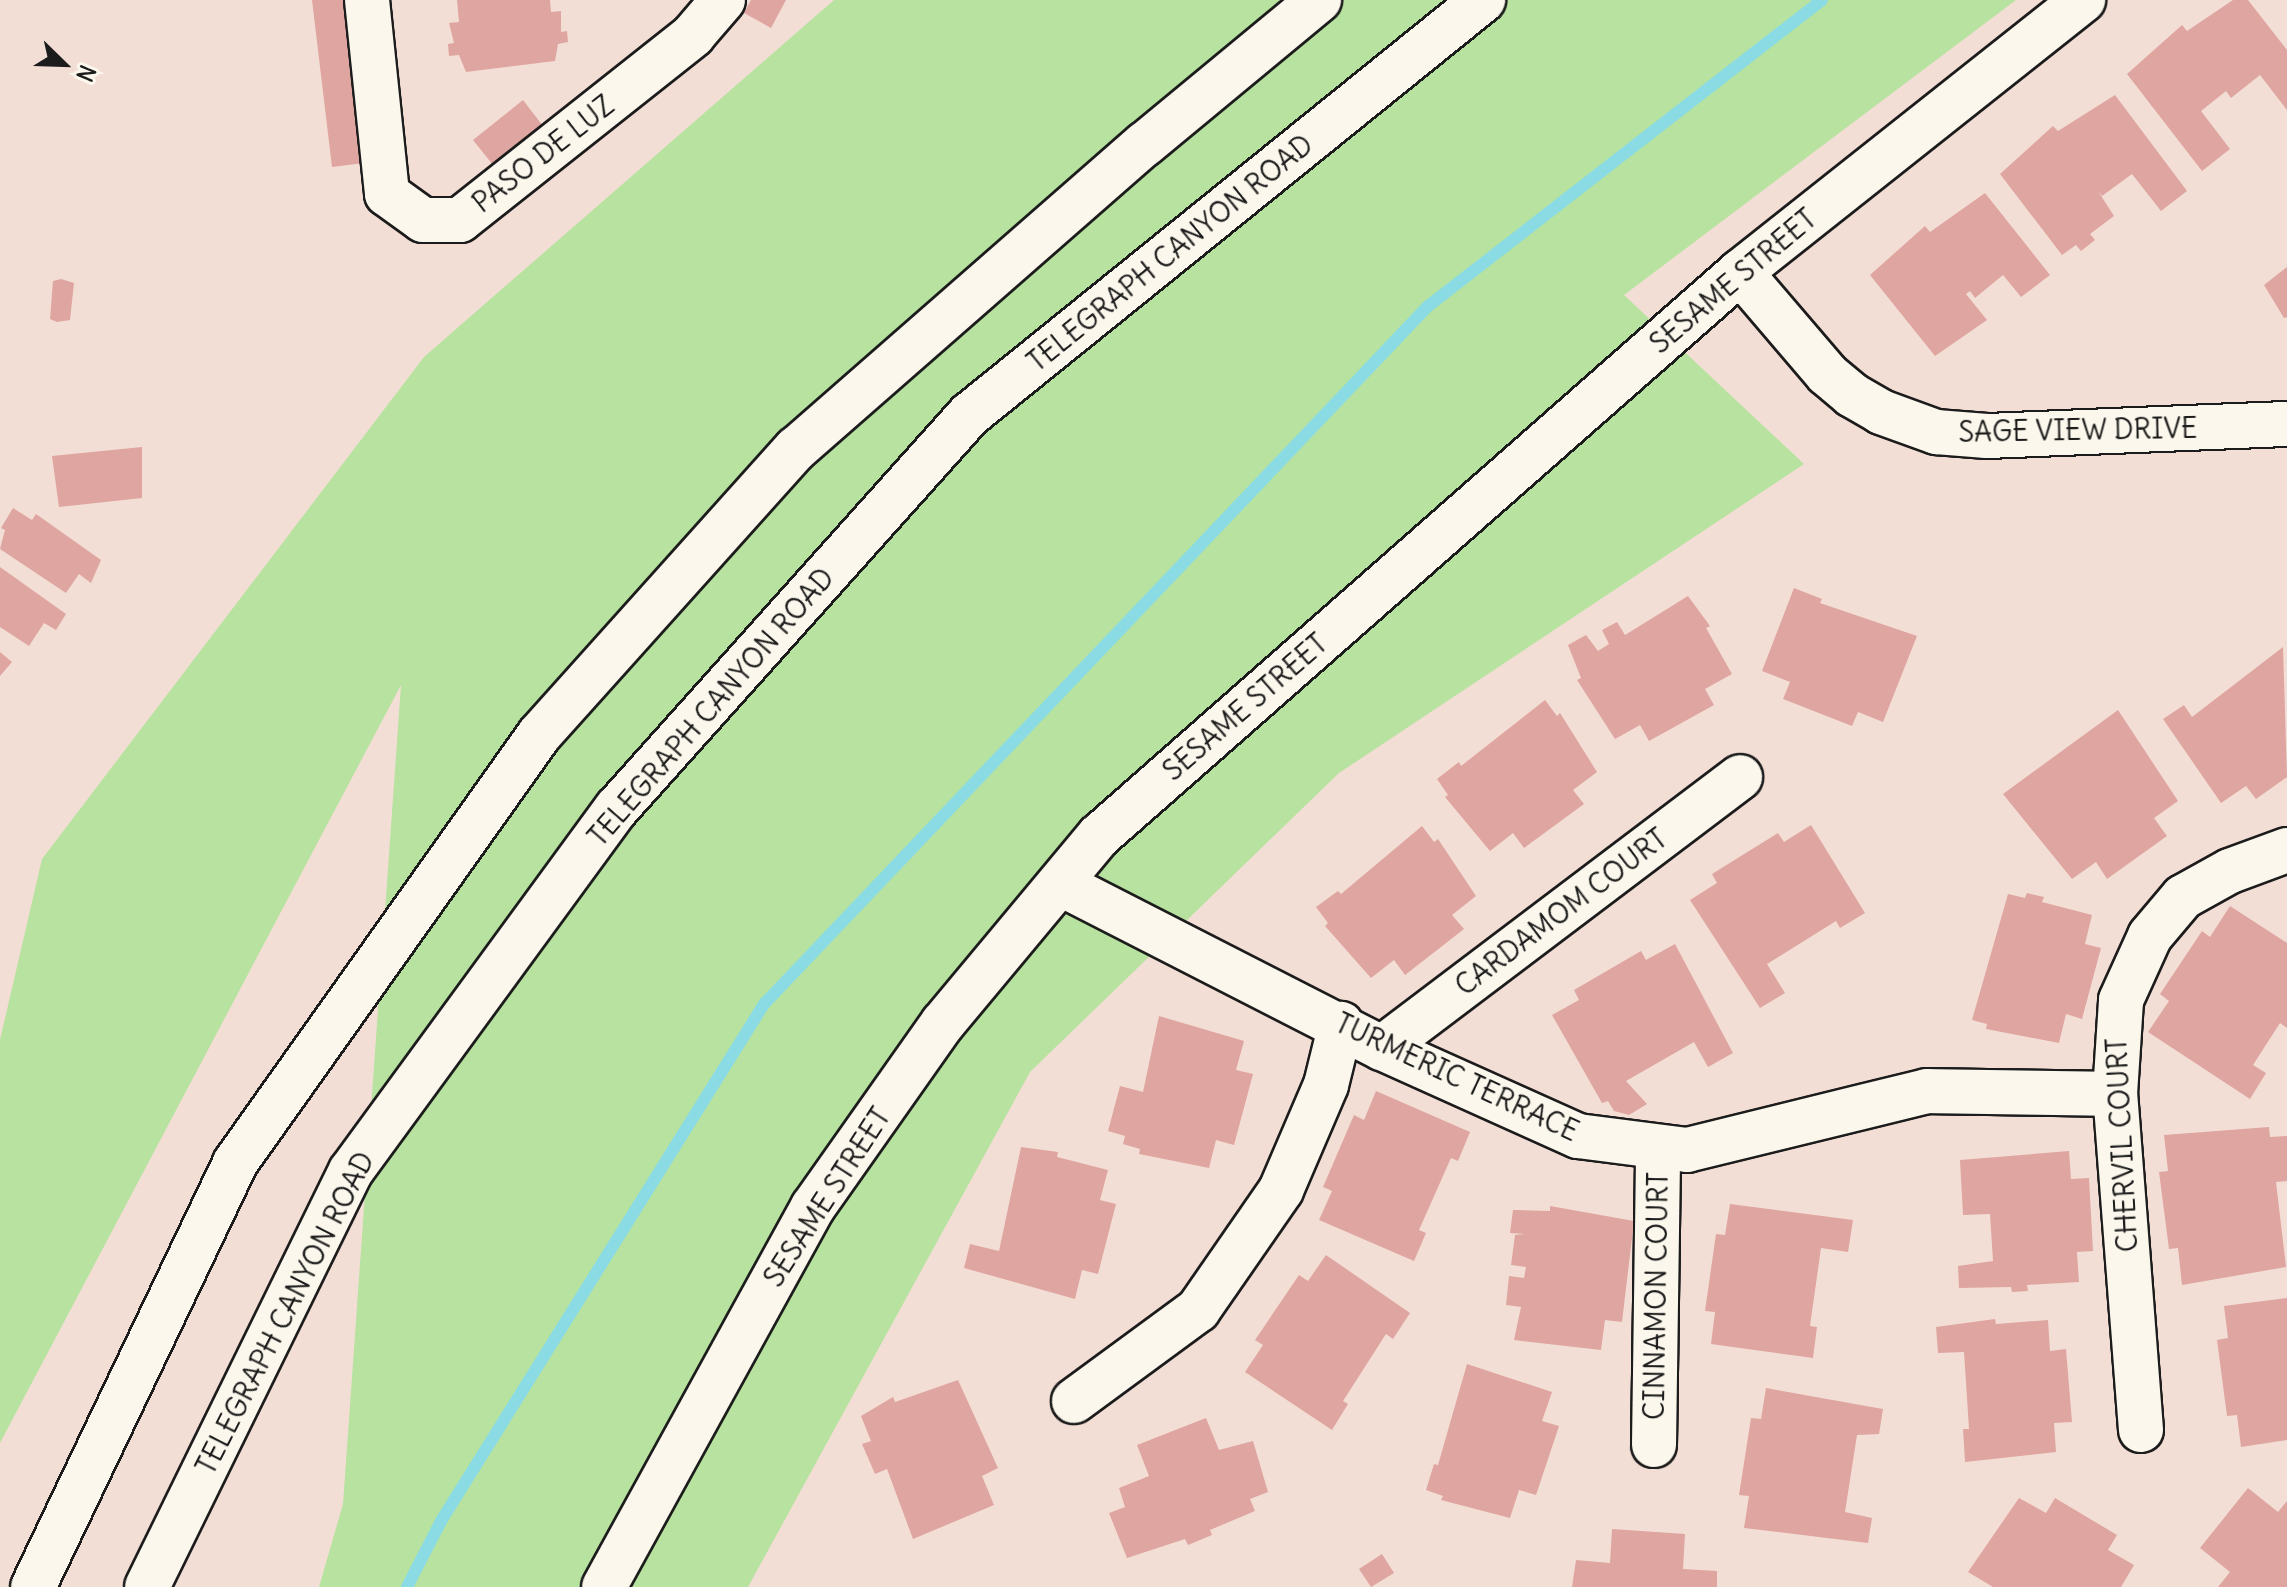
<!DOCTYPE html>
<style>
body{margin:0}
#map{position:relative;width:2287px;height:1587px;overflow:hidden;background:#f3ded5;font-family:Delius,sans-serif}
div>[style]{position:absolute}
.green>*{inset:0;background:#b7e29f}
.stream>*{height:12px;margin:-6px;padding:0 6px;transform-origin:6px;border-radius:6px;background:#8bdbe5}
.building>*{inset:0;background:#dfa5a0}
.roads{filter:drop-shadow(2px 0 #1c1c1c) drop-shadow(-2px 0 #1c1c1c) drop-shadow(0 2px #1c1c1c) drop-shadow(0 -2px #1c1c1c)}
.street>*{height:44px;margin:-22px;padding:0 22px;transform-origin:22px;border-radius:22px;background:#fbf7ec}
.primary>*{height:44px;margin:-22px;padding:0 22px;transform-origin:22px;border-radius:22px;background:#fbf7ec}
span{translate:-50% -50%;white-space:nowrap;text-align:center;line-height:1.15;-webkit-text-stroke:6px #fbf7ec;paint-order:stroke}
.street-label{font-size:28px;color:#1c1c1c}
.north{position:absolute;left:24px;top:24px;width:80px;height:80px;-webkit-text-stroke:6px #fbf7ec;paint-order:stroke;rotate:113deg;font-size:22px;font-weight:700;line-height:32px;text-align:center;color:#1c1c1c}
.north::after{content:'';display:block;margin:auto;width:28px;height:36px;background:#1c1c1c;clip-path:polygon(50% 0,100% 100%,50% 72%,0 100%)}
</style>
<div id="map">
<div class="green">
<div style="clip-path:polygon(834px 0,2016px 0,1624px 295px,1804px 464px,1339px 773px,1030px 1072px,748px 1587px,319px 1587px,343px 1504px,401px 685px,0 1443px,0 1040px,42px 859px,424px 357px)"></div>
</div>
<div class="stream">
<div style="left:407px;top:1587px;width:74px;rotate:-62.7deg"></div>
<div style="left:441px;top:1521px;width:610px;rotate:-58deg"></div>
<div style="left:764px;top:1004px;width:962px;rotate:-46.43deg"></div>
<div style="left:1427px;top:307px;width:500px;rotate:-37.85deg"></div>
</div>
<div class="building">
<div style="clip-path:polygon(312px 0,345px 0,364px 163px,332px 167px)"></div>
<div style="clip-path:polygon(457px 0,550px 0,551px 12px,561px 11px,561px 32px,567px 31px,568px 42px,558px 44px,555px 61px,466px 72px,459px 55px,449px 56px,448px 44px,454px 43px,449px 23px,459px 22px)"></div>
<div style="clip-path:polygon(751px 0,786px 0,771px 28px,744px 13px)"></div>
<div style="clip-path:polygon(2233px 0,2248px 0,2287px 50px,2287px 110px,2260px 75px,2231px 98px,2226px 91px,2201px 111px,2230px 149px,2202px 171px,2127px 74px,2182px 25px,2187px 31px)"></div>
<div style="clip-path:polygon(2115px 95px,2187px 191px,2161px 211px,2132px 174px,2102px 196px,2098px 191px,2114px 216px,2090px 234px,2095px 240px,2081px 251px,2076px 245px,2062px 255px,2000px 174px,2053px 126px,2058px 131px)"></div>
<div style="clip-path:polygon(523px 100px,543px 126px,493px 165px,473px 140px)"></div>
<div style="clip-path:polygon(1985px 193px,2050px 275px,2021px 297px,2003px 275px,1975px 298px,1970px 291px,1966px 294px,1987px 320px,1935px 356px,1870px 275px,1925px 226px,1930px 232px)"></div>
<div style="clip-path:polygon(2287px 267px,2287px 317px,2284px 318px,2264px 285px)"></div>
<div style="clip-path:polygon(61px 279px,74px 283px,70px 320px,57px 322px,50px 319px,53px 281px)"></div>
<div style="clip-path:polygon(142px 447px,142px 498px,59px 507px,52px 456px)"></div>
<div style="clip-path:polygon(13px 508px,32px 520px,36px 514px,101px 560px,91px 583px,79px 574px,66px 593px,0 549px,5px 530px,1px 528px)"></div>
<div style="clip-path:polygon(0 567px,66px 614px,56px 630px,44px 623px,29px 646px,0 627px)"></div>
<div style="clip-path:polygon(1794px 588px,1822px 599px,1820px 603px,1917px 636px,1883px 722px,1858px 712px,1852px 726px,1783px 699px,1790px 682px,1762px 671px)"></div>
<div style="clip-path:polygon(1688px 596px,1710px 626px,1706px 628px,1732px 674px,1705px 689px,1714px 705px,1649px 741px,1640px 725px,1615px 739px,1577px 680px,1581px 678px,1568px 645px,1586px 635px,1598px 651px,1609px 644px,1602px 630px,1617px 622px,1625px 635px)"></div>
<div style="clip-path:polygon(2283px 647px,2287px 777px,2256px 799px,2246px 786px,2221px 803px,2163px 719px,2184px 705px,2192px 717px)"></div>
<div style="clip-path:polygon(0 652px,12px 662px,0 676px)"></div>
<div style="clip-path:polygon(1545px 700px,1557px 716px,1560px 713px,1597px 772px,1573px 790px,1584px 804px,1524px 848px,1513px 833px,1490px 851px,1445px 797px,1448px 795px,1437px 779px,1459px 762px,1461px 766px)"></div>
<div style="clip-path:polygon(2118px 710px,2178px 801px,2154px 818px,2167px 836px,2107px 879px,2096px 862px,2072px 879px,2003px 794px)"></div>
<div style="clip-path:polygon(1811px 825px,1865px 913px,1840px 928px,1836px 921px,1767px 964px,1785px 993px,1760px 1008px,1690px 900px,1717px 883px,1712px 874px,1778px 833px,1784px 842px)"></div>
<div style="clip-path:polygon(1422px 826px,1434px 842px,1438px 839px,1476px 896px,1452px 915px,1464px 929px,1405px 975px,1394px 960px,1371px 978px,1325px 926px,1328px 923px,1316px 907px,1338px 891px,1341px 894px)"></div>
<div style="clip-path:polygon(2027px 893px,2044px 897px,2042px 902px,2092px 915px,2085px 944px,2101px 948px,2082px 1019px,2066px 1014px,2059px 1043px,1986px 1029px,1987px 1024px,1972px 1020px,2008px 894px,2025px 898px)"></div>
<div style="clip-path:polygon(2230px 906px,2287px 943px,2287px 1028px,2280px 1023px,2253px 1065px,2266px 1073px,2250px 1099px,2148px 1032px,2169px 1001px,2160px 994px,2202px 931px,2210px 937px)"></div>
<div style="clip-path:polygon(1675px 944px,1733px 1053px,1708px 1067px,1694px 1042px,1626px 1081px,1647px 1104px,1629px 1115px,1614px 1111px,1608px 1101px,1602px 1103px,1552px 1015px,1579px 1000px,1574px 990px,1641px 951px,1646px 960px)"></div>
<div style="clip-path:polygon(1159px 1016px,1244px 1041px,1236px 1070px,1253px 1074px,1234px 1145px,1216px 1140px,1209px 1168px,1139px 1154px,1140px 1149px,1123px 1144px,1125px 1136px,1108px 1131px,1120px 1086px,1143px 1092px)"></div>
<div style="clip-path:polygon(1376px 1091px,1470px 1132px,1458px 1161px,1451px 1158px,1419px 1230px,1426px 1233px,1414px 1261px,1319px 1220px,1332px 1191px,1323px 1187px,1354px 1115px,1364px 1120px)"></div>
<div style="clip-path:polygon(2269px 1127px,2270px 1137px,2287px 1136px,2287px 1181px,2276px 1182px,2286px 1267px,2182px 1285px,2178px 1248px,2169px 1249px,2159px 1172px,2168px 1171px,2164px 1135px)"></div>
<div style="clip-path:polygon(1021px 1147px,1058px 1152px,1057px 1157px,1108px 1170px,1100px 1200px,1116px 1204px,1098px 1274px,1082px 1270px,1075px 1299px,964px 1268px,970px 1244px,999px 1251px)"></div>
<div style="clip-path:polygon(2069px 1151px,2071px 1179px,2089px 1178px,2093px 1251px,2077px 1252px,2079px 1282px,2027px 1285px,2028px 1291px,2012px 1292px,2011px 1287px,1959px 1288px,1958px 1266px,1993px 1261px,1990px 1214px,1963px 1215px,1960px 1160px)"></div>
<div style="clip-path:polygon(1730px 1204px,1853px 1220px,1848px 1252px,1821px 1248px,1810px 1326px,1817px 1327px,1813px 1358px,1711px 1344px,1715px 1312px,1705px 1311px,1716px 1234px,1725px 1235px)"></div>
<div style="clip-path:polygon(1550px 1206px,1634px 1221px,1622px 1322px,1605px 1320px,1601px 1350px,1514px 1340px,1521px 1307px,1506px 1305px,1509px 1276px,1524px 1278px,1526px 1267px,1511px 1265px,1515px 1235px,1525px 1234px,1510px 1233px,1513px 1210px,1550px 1211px)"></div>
<div style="clip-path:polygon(1326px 1255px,1410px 1313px,1393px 1339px,1386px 1334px,1343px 1401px,1348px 1404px,1332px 1430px,1245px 1372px,1263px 1345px,1255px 1340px,1299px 1275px,1308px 1281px)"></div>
<div style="clip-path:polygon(2287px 1298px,2287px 1440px,2241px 1447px,2237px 1415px,2227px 1416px,2217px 1340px,2228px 1338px,2224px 1306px)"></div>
<div style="clip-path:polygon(1995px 1319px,1996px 1324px,2048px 1320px,2050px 1351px,2066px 1349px,2072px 1422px,2054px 1423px,2056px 1452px,1965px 1462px,1963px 1429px,1969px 1429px,1964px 1352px,1938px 1353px,1936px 1327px)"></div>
<div style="clip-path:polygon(1467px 1364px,1552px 1392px,1542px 1421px,1559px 1426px,1536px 1495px,1519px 1490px,1510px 1518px,1441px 1500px,1443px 1496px,1426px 1490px,1434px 1464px,1438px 1465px)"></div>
<div style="clip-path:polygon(958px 1380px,998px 1468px,982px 1476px,994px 1505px,913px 1539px,887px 1469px,875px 1474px,862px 1444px,871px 1441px,861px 1416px,893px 1397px,895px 1402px)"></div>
<div style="clip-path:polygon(1766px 1388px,1883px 1409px,1879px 1434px,1857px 1435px,1845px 1512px,1872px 1518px,1868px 1543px,1744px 1528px,1749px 1496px,1739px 1495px,1751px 1418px,1761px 1419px)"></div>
<div style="clip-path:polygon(1206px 1418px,1219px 1450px,1253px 1441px,1268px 1492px,1250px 1499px,1255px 1511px,1210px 1530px,1212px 1535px,1188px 1545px,1185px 1539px,1127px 1558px,1109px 1513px,1125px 1507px,1119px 1488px,1149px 1476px,1137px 1445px)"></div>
<div style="clip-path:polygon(2248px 1488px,2278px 1512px,2287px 1501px,2287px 1587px,2218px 1587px,2230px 1572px,2200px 1548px)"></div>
<div style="clip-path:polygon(2019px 1498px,2046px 1513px,2055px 1498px,2117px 1535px,2108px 1550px,2134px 1565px,2121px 1587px,1993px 1587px,1968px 1572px)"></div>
<div style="clip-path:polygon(1612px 1529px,1685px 1534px,1683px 1569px,1717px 1571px,1717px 1587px,1572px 1587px,1576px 1560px,1610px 1563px)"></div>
<div style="clip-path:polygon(1382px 1554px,1394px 1573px,1371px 1587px,1359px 1569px)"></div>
</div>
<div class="roads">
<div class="street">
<div style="left:367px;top:0;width:195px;rotate:84.1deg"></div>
<div style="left:387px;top:194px;width:44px;rotate:35.8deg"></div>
<div style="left:423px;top:220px;width:37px"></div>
<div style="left:460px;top:220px;width:298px;rotate:-38.4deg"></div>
<div style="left:693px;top:35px;width:46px;rotate:-49.4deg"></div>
<div style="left:1740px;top:272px;width:134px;rotate:49.5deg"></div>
<div style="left:1827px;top:374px;width:33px;rotate:40deg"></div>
<div style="left:1852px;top:395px;width:34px;rotate:30deg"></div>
<div style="left:1881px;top:412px;width:59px;rotate:20deg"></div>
<div style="left:1936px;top:432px;width:51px;rotate:4.5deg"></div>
<div style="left:1987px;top:436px;width:300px;rotate:-2.3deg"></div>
<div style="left:1061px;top:884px;width:360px;rotate:27.1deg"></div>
<div style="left:1382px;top:1048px;width:215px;rotate:24.2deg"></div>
<div style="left:1578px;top:1136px;width:110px;rotate:7.3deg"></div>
<div style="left:1687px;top:1150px;width:247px;rotate:-13.8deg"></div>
<div style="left:1927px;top:1091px;width:188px;rotate:0.9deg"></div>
<div style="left:1382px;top:1048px;width:449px;rotate:-37.1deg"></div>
<div style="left:1074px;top:1401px;width:154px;rotate:-36.3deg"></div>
<div style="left:1198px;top:1310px;width:146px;rotate:-55.3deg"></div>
<div style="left:1281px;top:1190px;width:114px;rotate:-66.8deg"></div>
<div style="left:1326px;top:1085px;width:63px;rotate:-76.2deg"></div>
<div style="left:2141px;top:1430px;width:337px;rotate:-94.4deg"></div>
<div style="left:2115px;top:1094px;width:94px;rotate:-86.3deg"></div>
<div style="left:2121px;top:1000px;width:70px;rotate:-65.6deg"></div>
<div style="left:2150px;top:936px;width:51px;rotate:-49.8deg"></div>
<div style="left:2183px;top:897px;width:54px;rotate:-29deg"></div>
<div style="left:2230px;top:871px;width:61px;rotate:-20.2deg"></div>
<div style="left:1654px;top:1445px;width:298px;rotate:-89.2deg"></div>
<div style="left:604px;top:1587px;width:434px;rotate:-61.2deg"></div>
<div style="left:813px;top:1207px;width:225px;rotate:-54.8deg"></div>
<div style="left:943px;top:1023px;width:244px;rotate:-50.2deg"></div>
<div style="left:1099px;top:836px;width:854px;rotate:-41.34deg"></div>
<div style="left:1740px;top:272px;width:438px;rotate:-38.4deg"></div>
</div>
<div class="primary">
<div style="left:33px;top:1587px;width:470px;rotate:-64.5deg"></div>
<div style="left:235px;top:1163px;width:525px;rotate:-54.61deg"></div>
<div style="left:539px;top:735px;width:385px;rotate:-48.1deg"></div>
<div style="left:796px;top:449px;width:463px;rotate:-41.2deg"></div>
<div style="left:1145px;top:144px;width:226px;rotate:-39.6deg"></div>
<div style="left:147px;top:1587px;width:463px;rotate:-63.9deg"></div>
<div style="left:351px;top:1171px;width:450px;rotate:-53.8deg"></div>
<div style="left:617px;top:808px;width:528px;rotate:-48.15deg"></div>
<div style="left:969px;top:415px;width:661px;rotate:-38.92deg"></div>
</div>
</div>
<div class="street-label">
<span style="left:543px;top:154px;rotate:-38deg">PASO DE LUZ</span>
<span style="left:1170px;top:253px;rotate:-39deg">TELEGRAPH CANYON ROAD</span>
<span style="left:1733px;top:281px;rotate:-40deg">SESAME STREET</span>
<span style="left:2078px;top:430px;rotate:-1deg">SAGE VIEW DRIVE</span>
<span style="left:711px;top:707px;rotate:-49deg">TELEGRAPH CANYON ROAD</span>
<span style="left:1245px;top:707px;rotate:-41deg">SESAME STREET</span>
<span style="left:1561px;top:912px;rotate:-37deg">CARDAMOM COURT</span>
<span style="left:1457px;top:1077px;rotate:25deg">TURMERIC TERRACE</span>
<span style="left:2122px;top:1145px;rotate:-93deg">CHERVIL COURT</span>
<span style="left:827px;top:1197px;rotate:-57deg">SESAME STREET</span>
<span style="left:1656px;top:1296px;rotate:-89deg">CINNAMON COURT</span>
<span style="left:285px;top:1313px;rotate:-63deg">TELEGRAPH CANYON ROAD</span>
</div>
<div class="north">N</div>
</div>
